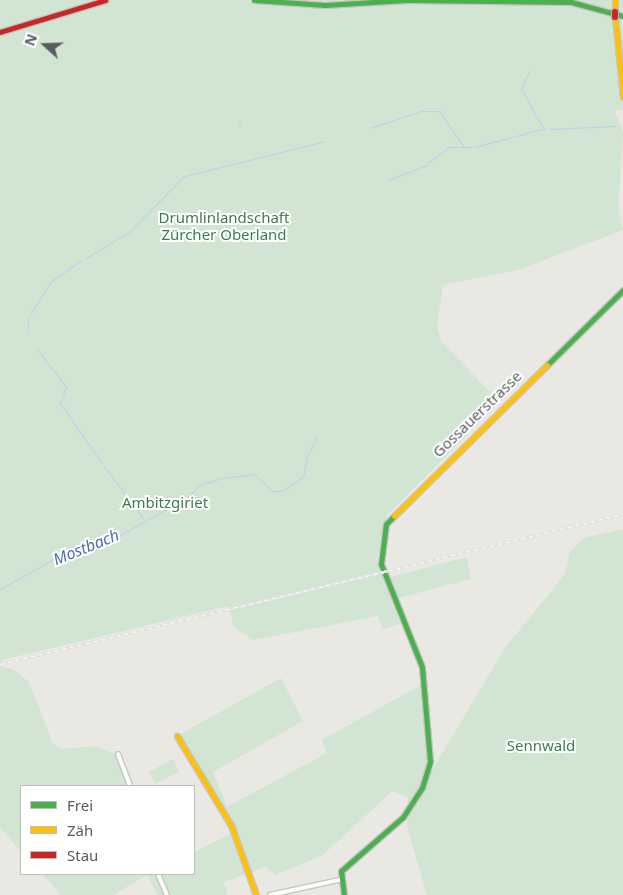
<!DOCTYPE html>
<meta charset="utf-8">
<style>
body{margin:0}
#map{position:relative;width:623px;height:895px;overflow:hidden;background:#e9e8e3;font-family:"Noto Sans",sans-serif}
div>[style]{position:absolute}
.green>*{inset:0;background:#d2e4d2}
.stream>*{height:1px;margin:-0.5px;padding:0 0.5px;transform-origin:0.5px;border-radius:0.5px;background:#bad0f0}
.roads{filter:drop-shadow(1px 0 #c6c5c4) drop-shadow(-1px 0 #c6c5c4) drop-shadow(0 1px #c6c5c4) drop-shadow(0 -1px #c6c5c4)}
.street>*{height:4px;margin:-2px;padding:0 2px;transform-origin:2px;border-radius:2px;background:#fcfcfb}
.fast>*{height:5px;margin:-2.5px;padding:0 2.5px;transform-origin:2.5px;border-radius:2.5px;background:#4caf50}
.slow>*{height:5px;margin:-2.5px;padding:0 2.5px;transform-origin:2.5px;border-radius:2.5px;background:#ffc107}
.jam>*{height:5px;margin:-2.5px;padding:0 2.5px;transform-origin:2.5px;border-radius:2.5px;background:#c62828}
.rail>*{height:3px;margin-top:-1.5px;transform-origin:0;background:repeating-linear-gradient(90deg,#fff 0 4px,#e1e2e1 0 8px);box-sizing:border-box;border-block:1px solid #e1e2e1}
.bridges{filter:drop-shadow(1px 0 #bcb694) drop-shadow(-1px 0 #bcb694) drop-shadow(0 1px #bcb694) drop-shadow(0 -1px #bcb694)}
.jam-bridge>*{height:6px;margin:-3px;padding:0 3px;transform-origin:3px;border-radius:3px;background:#c62828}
span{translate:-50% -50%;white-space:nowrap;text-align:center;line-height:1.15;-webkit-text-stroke:4px #fff;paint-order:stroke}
.park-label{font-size:15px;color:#3c7e49}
.street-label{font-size:15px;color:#5a5c61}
.water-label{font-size:16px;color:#4c6fb6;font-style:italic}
.legend{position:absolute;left:20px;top:785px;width:175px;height:90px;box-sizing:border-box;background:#fff;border:1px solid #bdbec0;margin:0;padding:6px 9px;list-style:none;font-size:15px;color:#5a5c61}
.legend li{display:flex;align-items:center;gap:10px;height:25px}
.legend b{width:25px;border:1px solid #bdbec0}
.north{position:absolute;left:20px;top:20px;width:50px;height:50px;-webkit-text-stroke:4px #fff;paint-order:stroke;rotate:290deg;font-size:14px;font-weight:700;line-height:20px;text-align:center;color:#5a5c61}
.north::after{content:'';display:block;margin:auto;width:18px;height:22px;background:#5a5c61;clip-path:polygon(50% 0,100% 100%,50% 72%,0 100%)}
</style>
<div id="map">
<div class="green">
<div style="clip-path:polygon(0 0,623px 0,623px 110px,615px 111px,623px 133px,618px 208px,623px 230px,518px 270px,443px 285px,437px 326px,441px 341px,491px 393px,496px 406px,387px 515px,377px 560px,383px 579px,467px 557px,471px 579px,391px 600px,400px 624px,383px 629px,378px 616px,253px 640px,234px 627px,228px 606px,2px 660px,3px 667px,13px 669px,29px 682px,53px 744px,62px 749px,95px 746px,118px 755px,128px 786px,21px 786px,21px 852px,0 827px)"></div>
<div style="clip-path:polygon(623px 529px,623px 895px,427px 895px,407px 826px,408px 797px,392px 791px,323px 855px,276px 875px,265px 867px,224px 882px,227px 895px,158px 895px,147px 875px,113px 895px,60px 895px,43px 874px,194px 874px,194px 852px,234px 832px,177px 736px,281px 678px,303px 721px,213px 772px,227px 807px,327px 753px,322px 740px,425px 683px,430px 729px,427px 779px,505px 648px,565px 574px,570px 552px,584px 538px)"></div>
<div style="clip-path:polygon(173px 759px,179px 772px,155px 784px,149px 772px)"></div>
</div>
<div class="stream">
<div style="left:529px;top:71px;width:19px;rotate:115deg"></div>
<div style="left:521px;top:88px;width:30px;rotate:62deg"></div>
<div style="left:536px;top:116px;width:13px;rotate:58deg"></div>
<div style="left:239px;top:125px;width:4px;rotate:-76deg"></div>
<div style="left:369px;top:128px;width:56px;rotate:-17.8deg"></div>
<div style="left:422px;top:111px;width:17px"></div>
<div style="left:439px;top:111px;width:44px;rotate:55.2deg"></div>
<div style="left:550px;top:129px;width:65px;rotate:-2.6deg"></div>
<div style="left:474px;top:147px;width:74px;rotate:-14.8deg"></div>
<div style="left:429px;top:162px;width:25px;rotate:-37deg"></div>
<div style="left:449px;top:147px;width:22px"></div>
<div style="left:388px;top:180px;width:42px;rotate:-21deg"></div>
<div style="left:86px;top:258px;width:50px;rotate:-31.2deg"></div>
<div style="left:129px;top:232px;width:78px;rotate:-45.5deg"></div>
<div style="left:184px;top:176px;width:145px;rotate:-13.9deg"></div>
<div style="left:31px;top:313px;width:36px;rotate:-58deg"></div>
<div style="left:50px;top:282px;width:39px;rotate:-35deg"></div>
<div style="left:28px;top:317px;width:12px;rotate:90deg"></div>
<div style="left:36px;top:348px;width:49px;rotate:52.4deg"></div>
<div style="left:66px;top:387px;width:17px;rotate:111deg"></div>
<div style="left:60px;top:403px;width:72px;rotate:55.2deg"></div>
<div style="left:104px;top:466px;width:66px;rotate:53deg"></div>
<div style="left:191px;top:494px;width:10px;rotate:-53deg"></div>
<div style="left:197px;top:486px;width:26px;rotate:-18deg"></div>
<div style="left:222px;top:478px;width:32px;rotate:-7deg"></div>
<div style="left:254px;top:474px;width:25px;rotate:43deg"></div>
<div style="left:272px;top:491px;width:10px"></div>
<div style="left:282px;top:491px;width:25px;rotate:-34deg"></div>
<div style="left:303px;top:477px;width:21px;rotate:-79deg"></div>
<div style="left:307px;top:456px;width:21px;rotate:-62deg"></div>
<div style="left:0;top:589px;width:68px;rotate:-29.2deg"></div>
<div style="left:59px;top:556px;width:47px;rotate:-14.9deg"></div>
<div style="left:104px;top:544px;width:96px;rotate:-29.2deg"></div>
</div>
<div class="roads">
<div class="street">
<div style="left:118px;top:754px;width:34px;rotate:69deg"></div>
<div style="left:158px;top:874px;width:23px;rotate:67deg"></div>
<div style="left:270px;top:895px;width:71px;rotate:-12.3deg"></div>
</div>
<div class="fast">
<div style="left:254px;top:0;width:71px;rotate:4deg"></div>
<div style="left:325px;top:5px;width:82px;rotate:-3.5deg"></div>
<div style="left:407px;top:0;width:164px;rotate:0.7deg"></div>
<div style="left:571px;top:2px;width:54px;rotate:15.1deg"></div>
<div style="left:547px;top:365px;width:107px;rotate:-44.6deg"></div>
<div style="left:344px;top:895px;width:24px;rotate:-97deg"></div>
<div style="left:341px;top:871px;width:82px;rotate:-41.1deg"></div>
<div style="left:403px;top:817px;width:35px;rotate:-57deg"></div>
<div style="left:422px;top:788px;width:28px;rotate:-73deg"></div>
<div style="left:430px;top:761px;width:94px;rotate:-94.9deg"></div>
<div style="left:422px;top:667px;width:111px;rotate:-111.7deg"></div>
<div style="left:381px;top:564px;width:40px;rotate:-82.9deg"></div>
<div style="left:386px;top:524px;width:11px;rotate:-45deg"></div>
</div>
<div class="slow">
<div style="left:615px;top:0;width:12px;rotate:90deg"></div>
<div style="left:615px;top:17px;width:80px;rotate:84.3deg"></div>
<div style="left:394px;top:516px;width:215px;rotate:-44.6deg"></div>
<div style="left:177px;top:736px;width:104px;rotate:58.8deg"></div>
<div style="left:231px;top:825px;width:74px;rotate:70.3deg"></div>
</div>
<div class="jam">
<div style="left:0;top:32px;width:110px;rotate:-16.9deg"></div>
</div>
</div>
<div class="rail">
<div style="left:0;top:664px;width:641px;rotate:-13.54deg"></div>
</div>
<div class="bridges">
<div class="jam-bridge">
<div style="left:615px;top:12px;width:5px;rotate:90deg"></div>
</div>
</div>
<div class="park-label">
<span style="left:224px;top:226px">Drumlinlandschaft<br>Zürcher Oberland</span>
<span style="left:165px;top:503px">Ambitzgiriet</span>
<span style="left:541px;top:746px">Sennwald</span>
</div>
<div class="street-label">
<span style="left:477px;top:414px;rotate:-44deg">Gossauerstrasse</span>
</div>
<div class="water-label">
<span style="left:86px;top:547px;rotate:-22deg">Mostbach</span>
</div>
<ul class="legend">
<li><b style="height:6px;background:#4caf50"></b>Frei</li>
<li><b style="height:6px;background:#ffc107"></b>Zäh</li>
<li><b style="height:6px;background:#c62828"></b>Stau</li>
</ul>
<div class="north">N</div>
</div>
